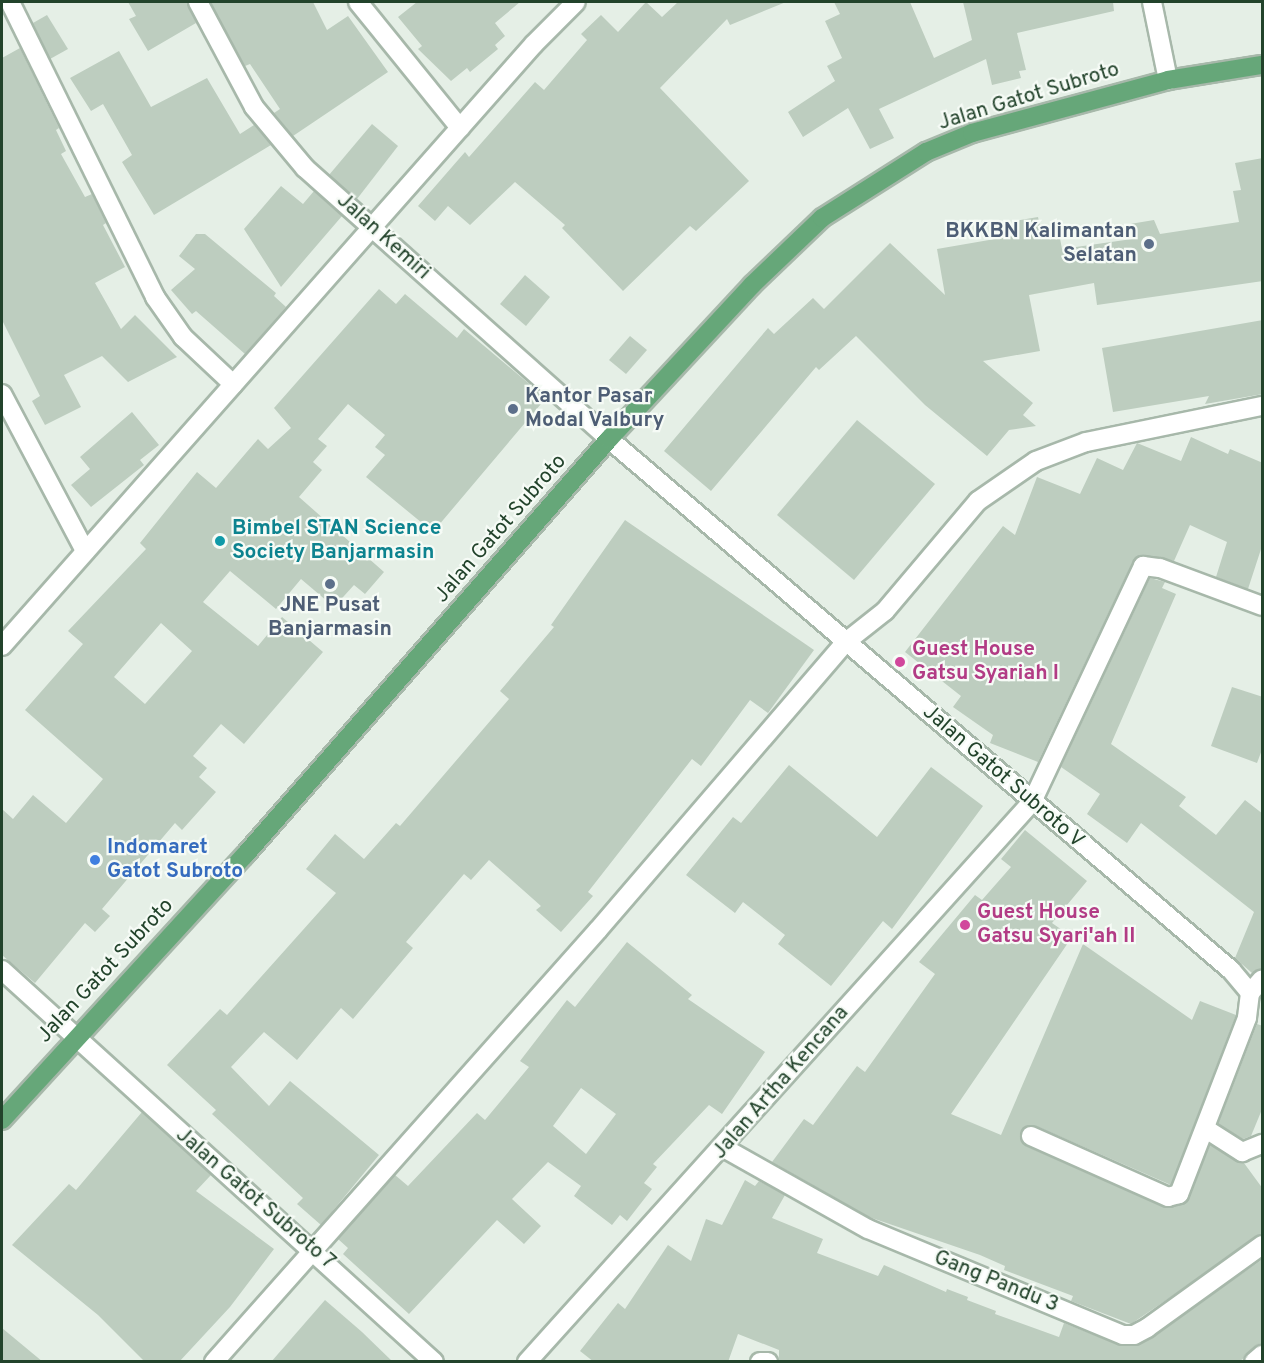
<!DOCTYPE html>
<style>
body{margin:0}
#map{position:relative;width:1264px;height:1363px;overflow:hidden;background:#e5efe6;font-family:Overpass,sans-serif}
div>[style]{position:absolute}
.building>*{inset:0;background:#bdcdbf}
.roads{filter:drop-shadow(2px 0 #a7b8aa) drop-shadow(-2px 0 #a7b8aa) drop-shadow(0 2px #a7b8aa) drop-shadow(0 -2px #a7b8aa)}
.minor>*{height:18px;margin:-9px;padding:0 9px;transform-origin:9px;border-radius:9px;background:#fff}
.major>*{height:18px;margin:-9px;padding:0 9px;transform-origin:9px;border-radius:9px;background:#66a779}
.dots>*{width:16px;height:16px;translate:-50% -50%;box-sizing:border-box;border:3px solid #f6fbf6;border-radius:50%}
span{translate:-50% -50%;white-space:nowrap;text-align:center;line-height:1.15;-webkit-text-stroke:4.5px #f6fbf6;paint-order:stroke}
.street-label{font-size:21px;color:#22432b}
.service-label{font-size:21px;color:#4e5e75;font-weight:700}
.right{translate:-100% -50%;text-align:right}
.left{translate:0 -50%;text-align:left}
.culture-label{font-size:21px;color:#0d838f;font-weight:700}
.hotel-label{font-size:21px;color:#b23c85;font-weight:700}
.shop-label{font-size:21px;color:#366cbe;font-weight:700}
.frame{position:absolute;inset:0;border:3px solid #22432b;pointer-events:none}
</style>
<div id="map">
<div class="building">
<div style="clip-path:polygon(128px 2px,187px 2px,196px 23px,148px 51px,129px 19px,136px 16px)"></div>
<div style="clip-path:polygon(210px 2px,313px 2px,327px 30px,348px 16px,388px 72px,293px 136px,274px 113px,280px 109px,250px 64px,245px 66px)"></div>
<div style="clip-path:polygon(417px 2px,520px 2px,495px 23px,505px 36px,495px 45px,498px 49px,470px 72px,467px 68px,451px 81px,418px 49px,422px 46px,398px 17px)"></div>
<div style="clip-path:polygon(646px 2px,662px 17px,678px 2px,786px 2px,730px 25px,727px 19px,660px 88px,749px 181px,696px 231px,690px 226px,623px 291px,562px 228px,565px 225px,515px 182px,470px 225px,448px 206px,435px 221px,418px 206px,465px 152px,469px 157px,535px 82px,544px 90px,587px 40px,581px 34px,601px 15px,618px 32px)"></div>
<div style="clip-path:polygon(834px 2px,910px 2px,934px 58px,972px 40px,963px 2px,1113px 2px,1114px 11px,1017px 33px,1026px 70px,1019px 71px,1021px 78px,992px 85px,986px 59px,879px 109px,894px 138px,870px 149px,848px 108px,803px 137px,788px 112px,835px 81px,827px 66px,842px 58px,825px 21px,840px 14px)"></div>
<div style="clip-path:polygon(47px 15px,68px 49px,50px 59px,33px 23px)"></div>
<div style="clip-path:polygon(20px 48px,59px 128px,56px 130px,66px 151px,61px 154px,85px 197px,92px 194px,106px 223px,103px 225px,125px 267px,95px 283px,121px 329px,135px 315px,177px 357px,128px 382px,102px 356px,64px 375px,81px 407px,45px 425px,32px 401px,40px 396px,2px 320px,2px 58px)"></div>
<div style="clip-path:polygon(119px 51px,151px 107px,207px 78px,240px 134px,254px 125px,271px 145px,154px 215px,122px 162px,132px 155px,103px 104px,91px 111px,70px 78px)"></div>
<div style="clip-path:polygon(372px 124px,398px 146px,357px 199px,329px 175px)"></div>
<div style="clip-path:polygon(1263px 158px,1263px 281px,1097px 305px,1094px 283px,1029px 295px,1040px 351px,983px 361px,1033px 403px,1023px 415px,1036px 426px,1009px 430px,987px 456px,925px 405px,856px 336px,819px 370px,816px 367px,711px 491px,664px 451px,768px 328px,774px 334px,813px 298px,824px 309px,890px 243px,945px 295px,937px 249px,1018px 235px,1015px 221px,1038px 217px,1041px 231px,1058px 228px,1062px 249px,1132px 239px,1130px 224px,1154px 220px,1160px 234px,1239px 222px,1233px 191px,1241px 190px,1235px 163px)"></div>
<div style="clip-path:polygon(281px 186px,303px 204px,314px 191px,342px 216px,281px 287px,244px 229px)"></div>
<div style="clip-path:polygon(196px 234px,205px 234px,276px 293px,274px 296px,286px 307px,245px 354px,196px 311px,192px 314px,171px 290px,195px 269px,179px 256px)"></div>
<div style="clip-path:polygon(525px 275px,550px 297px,526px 326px,500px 304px)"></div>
<div style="clip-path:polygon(evenodd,379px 289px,396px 304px,405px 294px,457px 338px,464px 329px,546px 398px,433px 532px,366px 477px,385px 455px,375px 447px,385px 435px,348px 404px,318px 439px,327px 446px,313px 462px,322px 470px,299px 497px,384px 572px,365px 594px,354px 585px,334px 607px,301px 579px,276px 609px,230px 571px,203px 602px,258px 646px,282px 617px,323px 652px,244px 744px,221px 724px,193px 756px,207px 768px,199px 777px,216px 792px,182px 830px,175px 823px,102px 909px,110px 916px,95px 932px,85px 923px,35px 983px,2px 955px,2px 809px,13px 819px,33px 795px,66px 823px,103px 779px,25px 710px,83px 644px,68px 631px,146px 549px,140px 543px,197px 472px,216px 488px,258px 439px,268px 449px,291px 428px,274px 408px,379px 289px,161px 623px,192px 651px,145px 704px,114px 677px,161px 623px)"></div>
<div style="clip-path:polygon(1263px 320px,1263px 394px,1205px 404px,1209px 396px,1113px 412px,1102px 348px)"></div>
<div style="clip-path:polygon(630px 336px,647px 350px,626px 374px,609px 360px)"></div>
<div style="clip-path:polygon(132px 412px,159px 445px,140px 460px,144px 465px,91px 507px,71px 485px,90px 469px,80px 457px)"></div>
<div style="clip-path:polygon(857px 420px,935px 484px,854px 580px,777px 515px)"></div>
<div style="clip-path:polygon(1191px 437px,1228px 454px,1230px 449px,1263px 463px,1263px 543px,1248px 589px,1216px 577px,1227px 542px,1190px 525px,1174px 561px,1144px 555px,1133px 561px,1038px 762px,990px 743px,993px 735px,953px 707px,961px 696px,905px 652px,1003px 526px,1015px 535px,1037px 477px,1080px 494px,1097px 458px,1123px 470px,1137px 443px,1181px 461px)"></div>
<div style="clip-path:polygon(625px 520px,814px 650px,768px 713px,750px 700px,701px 766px,692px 759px,588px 892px,593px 896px,561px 932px,536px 910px,541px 906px,489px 860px,471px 880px,464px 874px,406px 942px,413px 948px,353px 1019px,341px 1008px,297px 1060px,264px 1032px,231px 1067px,269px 1106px,290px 1081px,379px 1155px,321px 1225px,297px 1204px,303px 1198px,212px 1114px,216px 1110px,167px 1065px,220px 1009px,227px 1015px,336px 893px,306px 869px,335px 834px,364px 859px,396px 823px,400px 826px,509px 699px,500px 691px,554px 627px,551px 625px)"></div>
<div style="clip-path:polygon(1150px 578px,1165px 582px,1162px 588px,1176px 594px,1111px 744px,1186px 797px,1179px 806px,1216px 835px,1245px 800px,1263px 814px,1263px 968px,1252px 973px,1235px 958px,1254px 912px,1141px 823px,1127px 843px,1087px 814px,1100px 794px,1061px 767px)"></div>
<div style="clip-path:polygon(1232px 687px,1263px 697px,1263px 747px,1257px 763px,1211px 746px)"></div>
<div style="clip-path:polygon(789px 765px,877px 837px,931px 767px,983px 806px,892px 929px,883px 921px,831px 986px,778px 944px,785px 935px,743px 902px,735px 913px,686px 875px,733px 817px,741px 823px)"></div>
<div style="clip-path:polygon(1025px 830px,1087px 881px,1052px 923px,1072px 937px,951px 1114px,1001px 1135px,1083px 944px,1192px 1020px,1200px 1001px,1236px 1015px,1171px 1185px,1036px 1126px,1025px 1127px,1021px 1132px,1026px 1146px,1164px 1207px,1187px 1202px,1210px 1145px,1244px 1163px,1263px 1189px,1263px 1234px,1131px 1324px,1071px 1301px,1073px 1296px,1004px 1270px,1005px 1266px,980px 1255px,869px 1217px,772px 1162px,804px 1119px,813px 1125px,857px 1066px,865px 1072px,935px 974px,919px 962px,975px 895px,982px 900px,1011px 867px,1001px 859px)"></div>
<div style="clip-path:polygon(evenodd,627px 942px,692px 995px,688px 999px,765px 1052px,722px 1114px,709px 1105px,653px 1164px,657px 1167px,644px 1183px,652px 1189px,627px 1221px,620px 1215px,612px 1225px,574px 1196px,581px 1186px,548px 1162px,512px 1199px,541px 1226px,524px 1244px,497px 1220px,409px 1314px,343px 1254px,348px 1248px,338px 1239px,395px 1175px,408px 1186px,477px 1113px,485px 1120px,529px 1067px,520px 1061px,567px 1000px,575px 1007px,627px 942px,581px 1088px,616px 1114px,586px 1154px,553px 1126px,581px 1088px)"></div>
<div style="clip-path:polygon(1257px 1024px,1263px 1026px,1263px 1107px,1251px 1136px,1243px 1139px,1218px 1124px)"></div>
<div style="clip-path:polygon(142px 1112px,211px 1175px,196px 1191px,274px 1249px,230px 1307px,179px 1362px,145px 1362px,98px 1315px,12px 1245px,69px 1184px,76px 1190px)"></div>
<div style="clip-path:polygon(745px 1180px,755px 1186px,759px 1181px,785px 1195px,772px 1218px,823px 1239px,817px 1253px,878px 1276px,884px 1265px,946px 1292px,947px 1289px,968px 1297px,967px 1300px,996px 1311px,995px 1314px,1059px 1337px,1064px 1323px,1119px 1345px,1139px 1345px,1263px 1259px,1263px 1342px,1239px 1362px,779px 1362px,779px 1350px,738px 1334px,728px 1362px,594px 1362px,580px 1351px,618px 1303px,625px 1309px,668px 1245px,691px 1261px,706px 1219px,722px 1225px)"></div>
<div style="clip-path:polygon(325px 1300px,362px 1332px,393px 1362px,271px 1362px)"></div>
<div style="clip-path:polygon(2px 1328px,43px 1362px,2px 1362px)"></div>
</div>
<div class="roads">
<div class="minor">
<div style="left:10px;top:2px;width:329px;rotate:63.8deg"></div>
<div style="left:155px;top:297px;width:49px;rotate:55deg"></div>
<div style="left:183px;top:337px;width:69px;rotate:43.2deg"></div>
<div style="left:198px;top:2px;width:119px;rotate:61.9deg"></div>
<div style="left:254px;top:107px;width:80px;rotate:50.1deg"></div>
<div style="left:305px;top:168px;width:407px;rotate:41.7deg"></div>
<div style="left:609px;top:439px;width:818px;rotate:40.49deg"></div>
<div style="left:1231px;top:970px;width:30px;rotate:50deg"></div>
<div style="left:1250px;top:993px;width:25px;rotate:97deg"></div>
<div style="left:1247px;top:1018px;width:189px;rotate:111.1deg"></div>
<div style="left:1179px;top:1194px;width:11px;rotate:165deg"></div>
<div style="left:1168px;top:1197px;width:150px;rotate:-156deg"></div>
<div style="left:358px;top:2px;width:162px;rotate:51deg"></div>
<div style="left:1152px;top:2px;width:80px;rotate:78.4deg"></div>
<div style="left:2px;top:394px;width:178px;rotate:62.1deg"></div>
<div style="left:2px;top:646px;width:803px;rotate:-48.53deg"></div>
<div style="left:534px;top:44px;width:59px;rotate:-45deg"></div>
<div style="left:2px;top:970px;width:583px;rotate:42.22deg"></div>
<div style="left:1250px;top:993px;width:18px;rotate:-49deg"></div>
<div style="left:1206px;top:1129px;width:43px;rotate:32.6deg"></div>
<div style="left:1242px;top:1152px;width:22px;rotate:-22deg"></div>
<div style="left:724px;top:1148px;width:165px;rotate:29.4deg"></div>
<div style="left:868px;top:1229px;width:276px;rotate:22.6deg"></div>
<div style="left:1123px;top:1335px;width:11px"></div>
<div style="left:1134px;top:1335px;width:15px;rotate:-28deg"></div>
<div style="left:1147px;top:1328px;width:142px;rotate:-35.8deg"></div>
<div style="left:214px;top:1362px;width:578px;rotate:-48.37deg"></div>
<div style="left:598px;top:930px;width:381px;rotate:-49.3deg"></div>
<div style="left:847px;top:641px;width:48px;rotate:-38.3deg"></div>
<div style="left:885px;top:611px;width:144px;rotate:-49.8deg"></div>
<div style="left:978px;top:501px;width:70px;rotate:-34.6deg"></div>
<div style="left:1036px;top:461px;width:53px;rotate:-20.8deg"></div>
<div style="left:1086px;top:442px;width:180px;rotate:-11.6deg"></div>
<div style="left:527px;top:1362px;width:754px;rotate:-47.96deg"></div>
<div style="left:1032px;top:802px;width:261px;rotate:-64.8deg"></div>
<div style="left:1143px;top:566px;width:17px;rotate:7deg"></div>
<div style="left:1160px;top:568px;width:109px;rotate:20.4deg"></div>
<div style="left:760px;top:1362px;width:8px"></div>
<div style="left:1254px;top:1362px;width:11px;rotate:-41deg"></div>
</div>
<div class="major">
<div style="left:2px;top:1120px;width:360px;rotate:-47.5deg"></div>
<div style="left:245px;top:855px;width:553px;rotate:-48.81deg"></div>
<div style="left:609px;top:439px;width:210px;rotate:-47.1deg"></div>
<div style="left:752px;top:285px;width:97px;rotate:-43.7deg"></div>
<div style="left:822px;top:218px;width:123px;rotate:-32.4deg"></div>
<div style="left:926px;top:152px;width:50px;rotate:-22.4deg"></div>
<div style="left:972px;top:133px;width:203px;rotate:-15.1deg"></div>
<div style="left:1168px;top:80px;width:95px;rotate:-9.1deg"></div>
</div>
</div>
<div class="dots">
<div style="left:1149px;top:244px;background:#5c6f8a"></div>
<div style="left:513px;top:409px;background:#5c6f8a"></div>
<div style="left:220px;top:541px;background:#0f9aa8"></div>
<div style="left:330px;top:584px;background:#5c6f8a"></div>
<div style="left:900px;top:662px;background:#d1479c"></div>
<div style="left:95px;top:860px;background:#3f7fe0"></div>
<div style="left:965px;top:925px;background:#d1479c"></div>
</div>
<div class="street-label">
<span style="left:1029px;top:97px;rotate:-17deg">Jalan Gatot Subroto</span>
<span style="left:383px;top:237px;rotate:42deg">Jalan Kemiri</span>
<span style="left:501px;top:529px;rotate:-49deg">Jalan Gatot Subroto</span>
<span style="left:1003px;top:777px;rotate:41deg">Jalan Gatot Subroto V</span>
<span style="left:106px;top:971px;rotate:-47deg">Jalan Gatot Subroto</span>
<span style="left:781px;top:1083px;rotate:-49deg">Jalan Artha Kencana</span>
<span style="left:255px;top:1199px;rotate:41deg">Jalan Gatot Subroto 7</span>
<span style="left:996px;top:1282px;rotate:22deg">Gang Pandu 3</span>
</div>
<div class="service-label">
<span class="right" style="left:1137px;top:244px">BKKBN Kalimantan<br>Selatan</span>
<span class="left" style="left:525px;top:409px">Kantor Pasar<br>Modal Valbury</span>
<span style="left:330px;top:618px">JNE Pusat<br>Banjarmasin</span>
</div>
<div class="culture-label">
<span class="left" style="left:232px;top:541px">Bimbel STAN Science<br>Society Banjarmasin</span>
</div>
<div class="hotel-label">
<span class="left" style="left:912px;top:662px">Guest House<br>Gatsu Syariah I</span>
<span class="left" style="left:977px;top:925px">Guest House<br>Gatsu Syari'ah II</span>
</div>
<div class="shop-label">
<span class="left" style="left:107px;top:860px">Indomaret<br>Gatot Subroto</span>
</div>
<div class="frame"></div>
</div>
